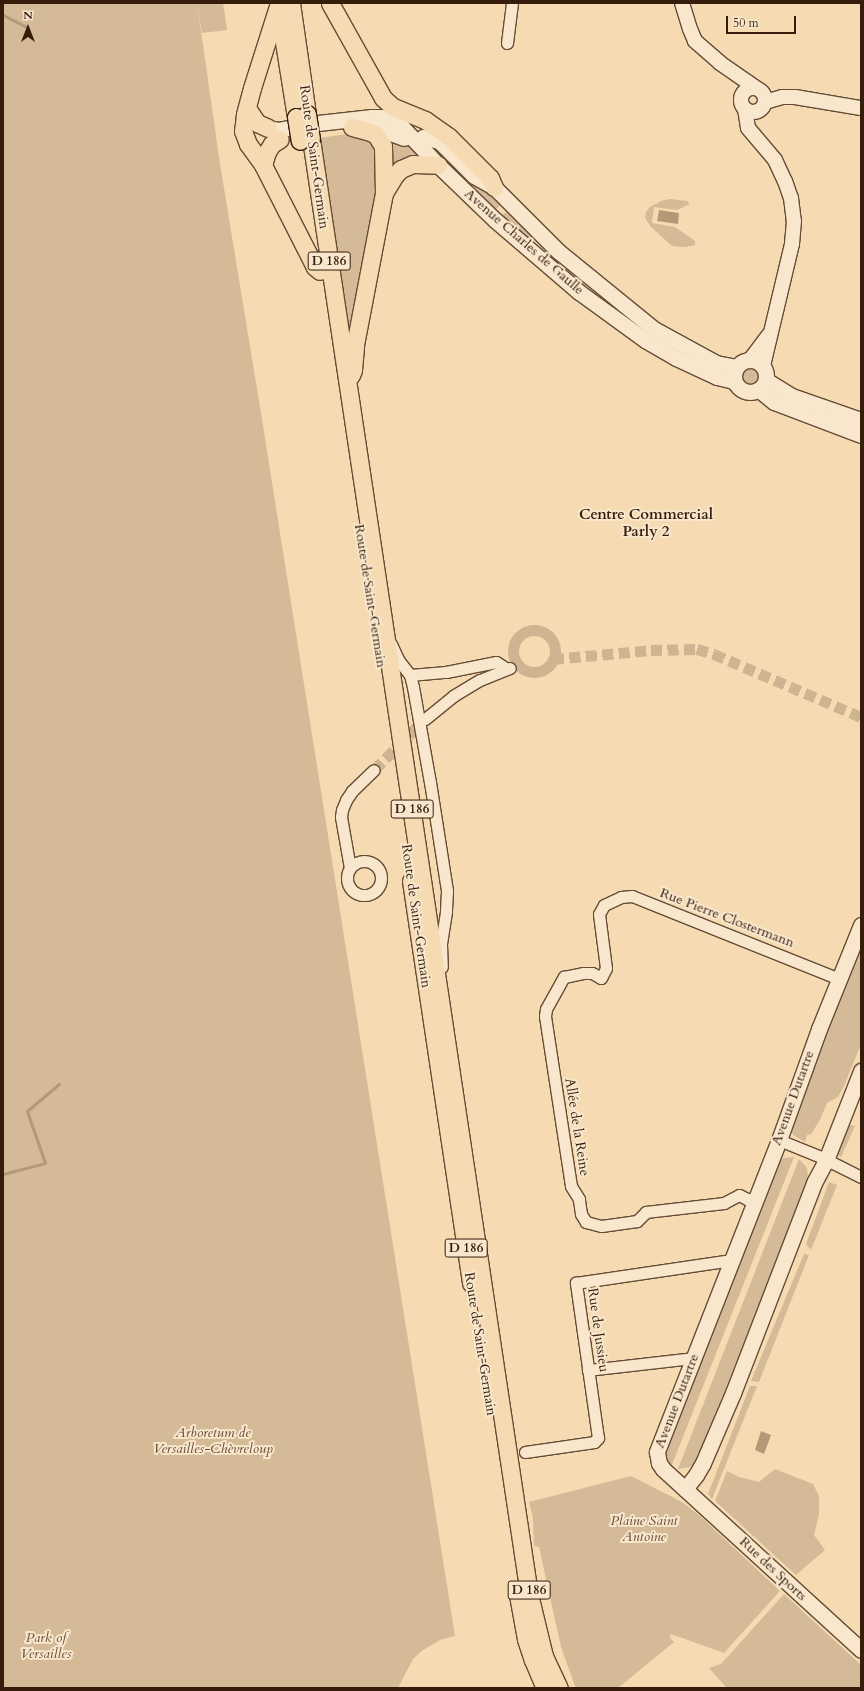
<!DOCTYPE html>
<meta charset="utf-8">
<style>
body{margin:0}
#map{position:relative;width:864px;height:1691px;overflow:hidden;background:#f5dab2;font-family:Cardo,serif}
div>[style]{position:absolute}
.green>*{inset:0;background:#d4ba96}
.round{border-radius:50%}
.water>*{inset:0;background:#b49979}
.stream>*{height:3px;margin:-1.5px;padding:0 1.5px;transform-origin:1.5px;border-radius:1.5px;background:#b49979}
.minor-tunnel>*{height:11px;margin-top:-5.5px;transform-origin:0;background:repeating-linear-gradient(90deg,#cfb491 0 11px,transparent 0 16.5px)}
.minor-tunnel>.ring{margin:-5.5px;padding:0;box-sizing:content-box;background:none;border:11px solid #cfb491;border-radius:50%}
.secondary-tunnel>*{height:15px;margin-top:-7.5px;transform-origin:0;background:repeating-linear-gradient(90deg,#cfb491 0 15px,transparent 0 23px)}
.roads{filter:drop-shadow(1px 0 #654c35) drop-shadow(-1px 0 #654c35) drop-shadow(0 1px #654c35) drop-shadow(0 -1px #654c35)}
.minor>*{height:11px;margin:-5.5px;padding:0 5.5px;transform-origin:5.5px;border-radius:5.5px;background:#f8e7cd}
.minor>.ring{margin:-5.5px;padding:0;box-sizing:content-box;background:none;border:11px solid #f8e7cd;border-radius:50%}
.tertiary>*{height:14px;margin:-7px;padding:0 7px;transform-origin:7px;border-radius:7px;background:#f8e7cd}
.tertiary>.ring{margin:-7px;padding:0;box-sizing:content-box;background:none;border:14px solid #f8e7cd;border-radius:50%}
.secondary>*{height:15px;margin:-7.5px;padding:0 7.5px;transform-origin:7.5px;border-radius:7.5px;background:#f8e7cd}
.secondary>.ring{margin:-7.5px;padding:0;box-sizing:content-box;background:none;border:15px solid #f8e7cd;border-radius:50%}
.primary>*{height:17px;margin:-8.5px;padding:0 8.5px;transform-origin:8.5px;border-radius:8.5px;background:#f5dab2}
.bridges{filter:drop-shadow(1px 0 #351c0b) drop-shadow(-1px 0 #351c0b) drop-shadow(0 1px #351c0b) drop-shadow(0 -1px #351c0b)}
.primary-bridge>*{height:17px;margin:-8.5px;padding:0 8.5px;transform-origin:8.5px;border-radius:8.5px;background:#f5dab2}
span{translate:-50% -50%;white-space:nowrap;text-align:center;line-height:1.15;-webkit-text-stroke:4px #f8e7cd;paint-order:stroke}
.shield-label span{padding:1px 3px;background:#f8e7cd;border:1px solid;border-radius:3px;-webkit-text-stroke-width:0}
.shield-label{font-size:13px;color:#351c0b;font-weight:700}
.street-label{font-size:14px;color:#351c0b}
.park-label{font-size:14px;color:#654b35;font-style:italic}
.neighbourhood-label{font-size:15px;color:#351c0b;font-weight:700}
.frame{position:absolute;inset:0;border:4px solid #351c0b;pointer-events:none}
.north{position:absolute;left:8px;top:8px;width:40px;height:40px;-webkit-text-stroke:3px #f8e7cd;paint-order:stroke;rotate:0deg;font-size:11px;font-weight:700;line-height:16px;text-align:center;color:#351c0b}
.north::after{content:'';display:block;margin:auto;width:14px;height:18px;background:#351c0b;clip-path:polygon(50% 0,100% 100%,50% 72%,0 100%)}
.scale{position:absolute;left:726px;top:16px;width:70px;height:18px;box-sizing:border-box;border:2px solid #351c0b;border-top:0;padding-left:5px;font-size:12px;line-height:14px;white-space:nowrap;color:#351c0b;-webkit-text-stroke:3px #f8e7cd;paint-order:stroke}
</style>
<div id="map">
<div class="green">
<div style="clip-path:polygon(3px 3px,197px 3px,220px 164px,261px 413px,455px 1636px,440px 1640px,423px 1650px,413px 1659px,398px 1688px,3px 1688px)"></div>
<div style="clip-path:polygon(197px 3px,223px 3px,227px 30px,202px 33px)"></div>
<div style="clip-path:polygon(384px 121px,424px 158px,390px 171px)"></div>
<div style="clip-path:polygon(355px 133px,377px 143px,379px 181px,352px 340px,344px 340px,319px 138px)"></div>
<div style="clip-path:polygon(429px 139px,503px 203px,494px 211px,423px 140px)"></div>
<div style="clip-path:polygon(670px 199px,687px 201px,690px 204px,677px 210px,654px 207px,652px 223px,675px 227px,695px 241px,695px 245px,684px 247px,672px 246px,651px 227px,645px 218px,646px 212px,650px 207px,661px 201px)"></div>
<div style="clip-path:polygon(509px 212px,530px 233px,535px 249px,501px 219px,504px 213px)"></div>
<div class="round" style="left:739px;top:364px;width:22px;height:22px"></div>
<div style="clip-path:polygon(861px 940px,861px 1044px,844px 1086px,838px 1097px,827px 1103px,820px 1120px,811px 1134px,807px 1135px,805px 1142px,793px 1135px,789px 1121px)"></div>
<div style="clip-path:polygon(843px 1123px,855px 1126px,841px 1157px,835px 1153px)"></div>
<div style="clip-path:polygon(794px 1157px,671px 1467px,666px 1461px,664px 1453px,776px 1163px,784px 1158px)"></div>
<div style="clip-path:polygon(799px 1159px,807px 1168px,808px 1179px,699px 1458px,691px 1467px,678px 1469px)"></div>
<div style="clip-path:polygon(829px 1182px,837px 1185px,811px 1250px,806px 1244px)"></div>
<div style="clip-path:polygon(804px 1254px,809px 1255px,759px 1382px,751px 1381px)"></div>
<div style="clip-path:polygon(750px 1386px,757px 1386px,712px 1499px,708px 1494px)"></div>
<div style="clip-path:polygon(775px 1469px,813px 1484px,819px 1496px,819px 1514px,814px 1535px,825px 1550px,796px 1575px,715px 1501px,727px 1471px,739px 1477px,759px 1482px)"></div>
<div style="clip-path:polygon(631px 1476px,682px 1502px,700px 1516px,780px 1591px,724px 1653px,671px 1634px,670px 1638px,674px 1642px,618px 1688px,579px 1688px,575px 1686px,561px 1647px,539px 1547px,534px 1546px,533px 1518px,529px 1502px)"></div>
<div style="clip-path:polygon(784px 1594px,861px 1665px,861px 1688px,727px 1688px,709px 1668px,721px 1664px)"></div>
</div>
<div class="water">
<div style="clip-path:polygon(659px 210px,679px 213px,678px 224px,657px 221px)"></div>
<div style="clip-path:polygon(761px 1431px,771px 1435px,764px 1454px,755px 1450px)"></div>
</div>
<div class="stream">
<div style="left:3px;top:15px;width:25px;rotate:27deg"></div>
<div style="left:3px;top:1174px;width:43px;rotate:-14.7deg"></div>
<div style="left:45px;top:1163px;width:55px;rotate:-109.1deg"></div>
<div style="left:27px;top:1111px;width:42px;rotate:-40.2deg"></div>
</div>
<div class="minor-tunnel">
<div class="ring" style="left:513px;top:630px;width:31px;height:31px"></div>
<div style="left:553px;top:659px;width:98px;rotate:-5.2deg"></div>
<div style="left:651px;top:650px;width:46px;rotate:-1.2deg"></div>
<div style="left:697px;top:649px;width:18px;rotate:16deg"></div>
<div style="left:714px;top:654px;width:160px;rotate:23.2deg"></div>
<div style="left:374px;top:770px;width:72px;rotate:-45deg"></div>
</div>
<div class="secondary-tunnel">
<div style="left:289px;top:137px;width:30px;rotate:-9deg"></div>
</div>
<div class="roads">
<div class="minor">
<div style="left:507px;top:43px;width:40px;rotate:-82.9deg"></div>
<div style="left:391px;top:644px;width:19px;rotate:65deg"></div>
<div style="left:399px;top:661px;width:18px;rotate:52deg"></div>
<div style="left:410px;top:675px;width:12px;rotate:76deg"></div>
<div style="left:413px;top:687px;width:97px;rotate:79.9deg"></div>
<div style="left:430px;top:782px;width:110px;rotate:81.1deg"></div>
<div style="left:447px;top:891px;width:21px;rotate:93deg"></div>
<div style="left:446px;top:912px;width:32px;rotate:99deg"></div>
<div style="left:441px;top:944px;width:23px;rotate:88deg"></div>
<div style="left:410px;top:675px;width:36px;rotate:-5deg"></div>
<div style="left:446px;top:672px;width:51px;rotate:-11.3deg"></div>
<div style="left:496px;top:662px;width:13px;rotate:32deg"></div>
<div style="left:425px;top:719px;width:36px;rotate:-39deg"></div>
<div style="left:453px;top:696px;width:31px;rotate:-31deg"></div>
<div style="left:480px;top:680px;width:32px;rotate:-22deg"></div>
<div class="ring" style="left:347px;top:861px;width:23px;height:23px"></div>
<div style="left:350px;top:868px;width:52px;rotate:-100deg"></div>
<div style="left:341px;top:817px;width:7px;rotate:-82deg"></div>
<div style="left:342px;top:810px;width:11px;rotate:-68deg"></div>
<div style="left:346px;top:800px;width:11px;rotate:-56deg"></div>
<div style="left:352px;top:791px;width:30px;rotate:-44deg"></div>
<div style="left:779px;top:1140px;width:45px;rotate:22deg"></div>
<div style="left:821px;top:1157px;width:45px;rotate:26.6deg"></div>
<div style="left:754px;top:1200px;width:7px;rotate:-172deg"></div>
<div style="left:747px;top:1199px;width:9px;rotate:-153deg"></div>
<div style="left:739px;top:1195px;width:17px;rotate:152deg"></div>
<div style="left:724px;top:1203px;width:79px;rotate:173.4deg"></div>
<div style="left:646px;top:1212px;width:13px;rotate:135deg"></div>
<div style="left:637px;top:1221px;width:36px;rotate:172deg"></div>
<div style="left:601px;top:1226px;width:16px;rotate:-165deg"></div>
<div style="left:586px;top:1222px;width:9px;rotate:-122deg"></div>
<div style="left:581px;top:1214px;width:15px;rotate:-98deg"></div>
<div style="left:579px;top:1199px;width:15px;rotate:-122deg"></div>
<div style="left:571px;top:1186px;width:172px;rotate:-98.7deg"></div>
<div style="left:545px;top:1016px;width:7px;rotate:-82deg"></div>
<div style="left:546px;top:1009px;width:37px;rotate:-61deg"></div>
<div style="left:564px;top:977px;width:19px;rotate:-12deg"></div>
<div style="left:583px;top:973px;width:9px"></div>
<div style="left:592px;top:973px;width:10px;rotate:29deg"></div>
<div style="left:601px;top:978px;width:11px;rotate:-63deg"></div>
<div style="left:606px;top:968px;width:54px;rotate:-97.4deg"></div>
<div style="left:599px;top:914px;width:10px;rotate:-61deg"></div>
<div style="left:604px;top:905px;width:19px;rotate:-25deg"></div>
<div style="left:621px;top:897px;width:11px;rotate:-5deg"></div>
<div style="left:632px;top:896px;width:223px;rotate:21.8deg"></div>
<div style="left:588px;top:1370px;width:106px;rotate:-6.5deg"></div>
<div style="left:525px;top:1452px;width:70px;rotate:-8.2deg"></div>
<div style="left:594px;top:1442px;width:6px;rotate:-45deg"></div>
<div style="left:598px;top:1438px;width:157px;rotate:-98.1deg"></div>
<div style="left:576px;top:1283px;width:157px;rotate:-8.4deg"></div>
</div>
<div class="tertiary">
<div style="left:682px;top:3px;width:27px;rotate:73deg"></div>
<div style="left:690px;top:29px;width:13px;rotate:67deg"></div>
<div style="left:695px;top:41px;width:33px;rotate:41deg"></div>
<div style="left:720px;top:63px;width:44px;rotate:34.8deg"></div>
<div class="ring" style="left:741px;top:88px;width:10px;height:10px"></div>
<div style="left:765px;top:102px;width:18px;rotate:-16deg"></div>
<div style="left:782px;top:97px;width:13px"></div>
<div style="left:795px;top:97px;width:67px;rotate:9.5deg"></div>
<div style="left:745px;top:109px;width:19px;rotate:81deg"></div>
<div style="left:748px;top:128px;width:42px;rotate:49.8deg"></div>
<div style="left:775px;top:160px;width:23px;rotate:65deg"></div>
<div style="left:785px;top:181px;width:18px;rotate:71deg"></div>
<div style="left:791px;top:198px;width:23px;rotate:83deg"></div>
<div style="left:794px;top:221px;width:23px;rotate:95deg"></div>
<div style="left:792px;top:244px;width:125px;rotate:103.4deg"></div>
<div style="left:750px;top:360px;width:31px;rotate:-53deg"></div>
</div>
<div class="secondary">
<div style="left:318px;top:123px;width:54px;rotate:-6.3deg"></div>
<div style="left:372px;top:117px;width:10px"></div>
<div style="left:382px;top:117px;width:21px;rotate:25deg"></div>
<div style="left:401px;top:126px;width:54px;rotate:46.5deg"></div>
<div style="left:438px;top:165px;width:79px;rotate:44deg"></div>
<div style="left:495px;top:220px;width:111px;rotate:40.6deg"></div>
<div style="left:579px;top:292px;width:82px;rotate:36deg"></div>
<div style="left:645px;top:340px;width:36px;rotate:30deg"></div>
<div style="left:676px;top:358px;width:45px;rotate:24.9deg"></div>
<div style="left:717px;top:377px;width:17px;rotate:13deg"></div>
<div style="left:364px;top:124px;width:12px;rotate:9deg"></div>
<div style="left:376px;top:126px;width:10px;rotate:29deg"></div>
<div style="left:385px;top:131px;width:20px;rotate:20deg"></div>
<div style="left:268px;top:128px;width:10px;rotate:11deg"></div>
<div style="left:278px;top:130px;width:10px;rotate:-11deg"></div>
<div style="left:423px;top:137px;width:16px;rotate:14deg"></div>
<div style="left:439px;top:141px;width:49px;rotate:45deg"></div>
<div style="left:474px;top:176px;width:23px;rotate:29deg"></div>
<div style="left:494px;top:187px;width:91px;rotate:45deg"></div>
<div style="left:558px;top:251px;width:124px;rotate:39.1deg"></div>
<div style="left:654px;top:329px;width:71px;rotate:28.7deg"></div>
<div style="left:716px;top:363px;width:20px;rotate:11deg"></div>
<div class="ring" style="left:734px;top:360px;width:17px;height:17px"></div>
<div style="left:766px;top:380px;width:31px;rotate:32deg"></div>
<div style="left:792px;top:396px;width:73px;rotate:19.2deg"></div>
<div style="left:759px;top:390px;width:19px;rotate:39deg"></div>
<div style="left:774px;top:402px;width:93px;rotate:20.8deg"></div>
<div style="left:861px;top:925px;width:112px;rotate:112deg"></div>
<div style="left:819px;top:1029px;width:118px;rotate:109.8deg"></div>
<div style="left:779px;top:1140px;width:335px;rotate:111.4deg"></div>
<div style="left:657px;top:1452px;width:11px;rotate:80deg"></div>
<div style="left:659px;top:1463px;width:7px;rotate:56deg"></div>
<div style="left:663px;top:1469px;width:268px;rotate:42.4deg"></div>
<div style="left:685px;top:1489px;width:18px;rotate:-52deg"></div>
<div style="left:696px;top:1475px;width:14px;rotate:-60deg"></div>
<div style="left:703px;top:1463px;width:76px;rotate:-66.8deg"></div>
<div style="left:733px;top:1393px;width:227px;rotate:-68.9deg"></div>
<div style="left:815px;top:1181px;width:24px;rotate:-62deg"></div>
<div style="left:826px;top:1160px;width:96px;rotate:-68.5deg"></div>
</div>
<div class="primary">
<div style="left:291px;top:3px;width:112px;rotate:81.8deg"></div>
<div style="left:330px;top:3px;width:109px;rotate:60.8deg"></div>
<div style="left:383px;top:98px;width:13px;rotate:42deg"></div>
<div style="left:393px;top:107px;width:35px;rotate:22deg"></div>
<div style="left:425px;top:120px;width:29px;rotate:35deg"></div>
<div style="left:449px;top:137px;width:58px;rotate:45deg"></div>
<div style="left:490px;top:178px;width:10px;rotate:66deg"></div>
<div style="left:278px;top:6px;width:86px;rotate:107.6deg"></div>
<div style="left:252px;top:88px;width:28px;rotate:105deg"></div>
<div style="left:245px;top:115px;width:16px;rotate:97deg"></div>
<div style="left:243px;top:131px;width:14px;rotate:69deg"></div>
<div style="left:248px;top:144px;width:26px;rotate:54deg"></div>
<div style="left:263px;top:165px;width:114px;rotate:63deg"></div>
<div style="left:315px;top:267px;width:6px;rotate:39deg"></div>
<div style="left:279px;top:11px;width:107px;rotate:80.9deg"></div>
<div style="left:247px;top:108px;width:18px;rotate:56deg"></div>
<div style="left:257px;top:123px;width:12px;rotate:24deg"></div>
<div style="left:352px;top:127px;width:20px;rotate:15deg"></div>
<div style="left:371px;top:132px;width:6px;rotate:31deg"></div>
<div style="left:376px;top:135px;width:13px;rotate:58deg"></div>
<div style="left:383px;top:146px;width:47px;rotate:88.8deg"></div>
<div style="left:311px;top:139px;width:1471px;rotate:81.48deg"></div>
<div style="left:529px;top:1594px;width:64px;rotate:76.4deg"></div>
<div style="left:544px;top:1656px;width:35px;rotate:65deg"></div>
<div style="left:263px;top:165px;width:14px;rotate:-73deg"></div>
<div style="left:267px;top:152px;width:9px;rotate:-58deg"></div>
<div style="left:272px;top:144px;width:9px;rotate:-32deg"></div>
<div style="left:351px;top:375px;width:5px;rotate:-68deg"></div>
<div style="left:353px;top:370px;width:25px;rotate:-85deg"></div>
<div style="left:355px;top:345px;width:155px;rotate:-79.2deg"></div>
<div style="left:384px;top:193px;width:21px;rotate:-59deg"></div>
<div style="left:395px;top:175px;width:8px;rotate:-45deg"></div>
<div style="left:401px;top:169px;width:13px;rotate:-23deg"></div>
<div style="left:413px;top:164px;width:25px;rotate:2deg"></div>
<div style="left:411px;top:881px;width:407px;rotate:81.5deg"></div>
<div style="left:518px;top:1595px;width:45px;rotate:79.7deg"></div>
<div style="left:526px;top:1639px;width:22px;rotate:72deg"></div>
<div style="left:533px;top:1660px;width:30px;rotate:67deg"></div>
</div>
</div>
<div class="bridges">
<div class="primary-bridge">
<div style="left:307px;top:114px;width:25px;rotate:81deg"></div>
<div style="left:296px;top:117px;width:24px;rotate:81deg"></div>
</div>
</div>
<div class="shield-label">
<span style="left:329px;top:261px">D 186</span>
<span style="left:412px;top:809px">D 186</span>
<span style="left:466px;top:1248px">D 186</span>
<span style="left:529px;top:1590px">D 186</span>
</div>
<div class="street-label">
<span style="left:314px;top:157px;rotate:82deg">Route de Saint-Germain</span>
<span style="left:524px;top:242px;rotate:41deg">Avenue Charles de Gaulle</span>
<span style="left:370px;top:596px;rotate:81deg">Route de Saint-Germain</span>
<span style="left:416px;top:916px;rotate:82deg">Route de Saint-Germain</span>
<span style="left:727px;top:918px;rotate:21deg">Rue Pierre Clostermann</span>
<span style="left:793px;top:1098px;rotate:-70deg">Avenue Dutartre</span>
<span style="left:577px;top:1127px;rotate:81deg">Allée de la Reine</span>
<span style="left:598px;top:1330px;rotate:82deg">Rue de Jussieu</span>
<span style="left:480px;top:1344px;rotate:81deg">Route de Saint-Germain</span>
<span style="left:677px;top:1401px;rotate:-69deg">Avenue Dutartre</span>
<span style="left:773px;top:1569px;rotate:43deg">Rue des Sports</span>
</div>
<div class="park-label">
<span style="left:213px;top:1441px">Arboretum de<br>Versailles-Chèvreloup</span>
<span style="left:644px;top:1529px">Plaine Saint<br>Antoine</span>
<span style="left:46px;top:1646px">Park of<br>Versailles</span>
</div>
<div class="neighbourhood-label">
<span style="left:646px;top:523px">Centre Commercial<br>Parly 2</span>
</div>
<div class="frame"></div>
<div class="north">N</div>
<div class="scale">50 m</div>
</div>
